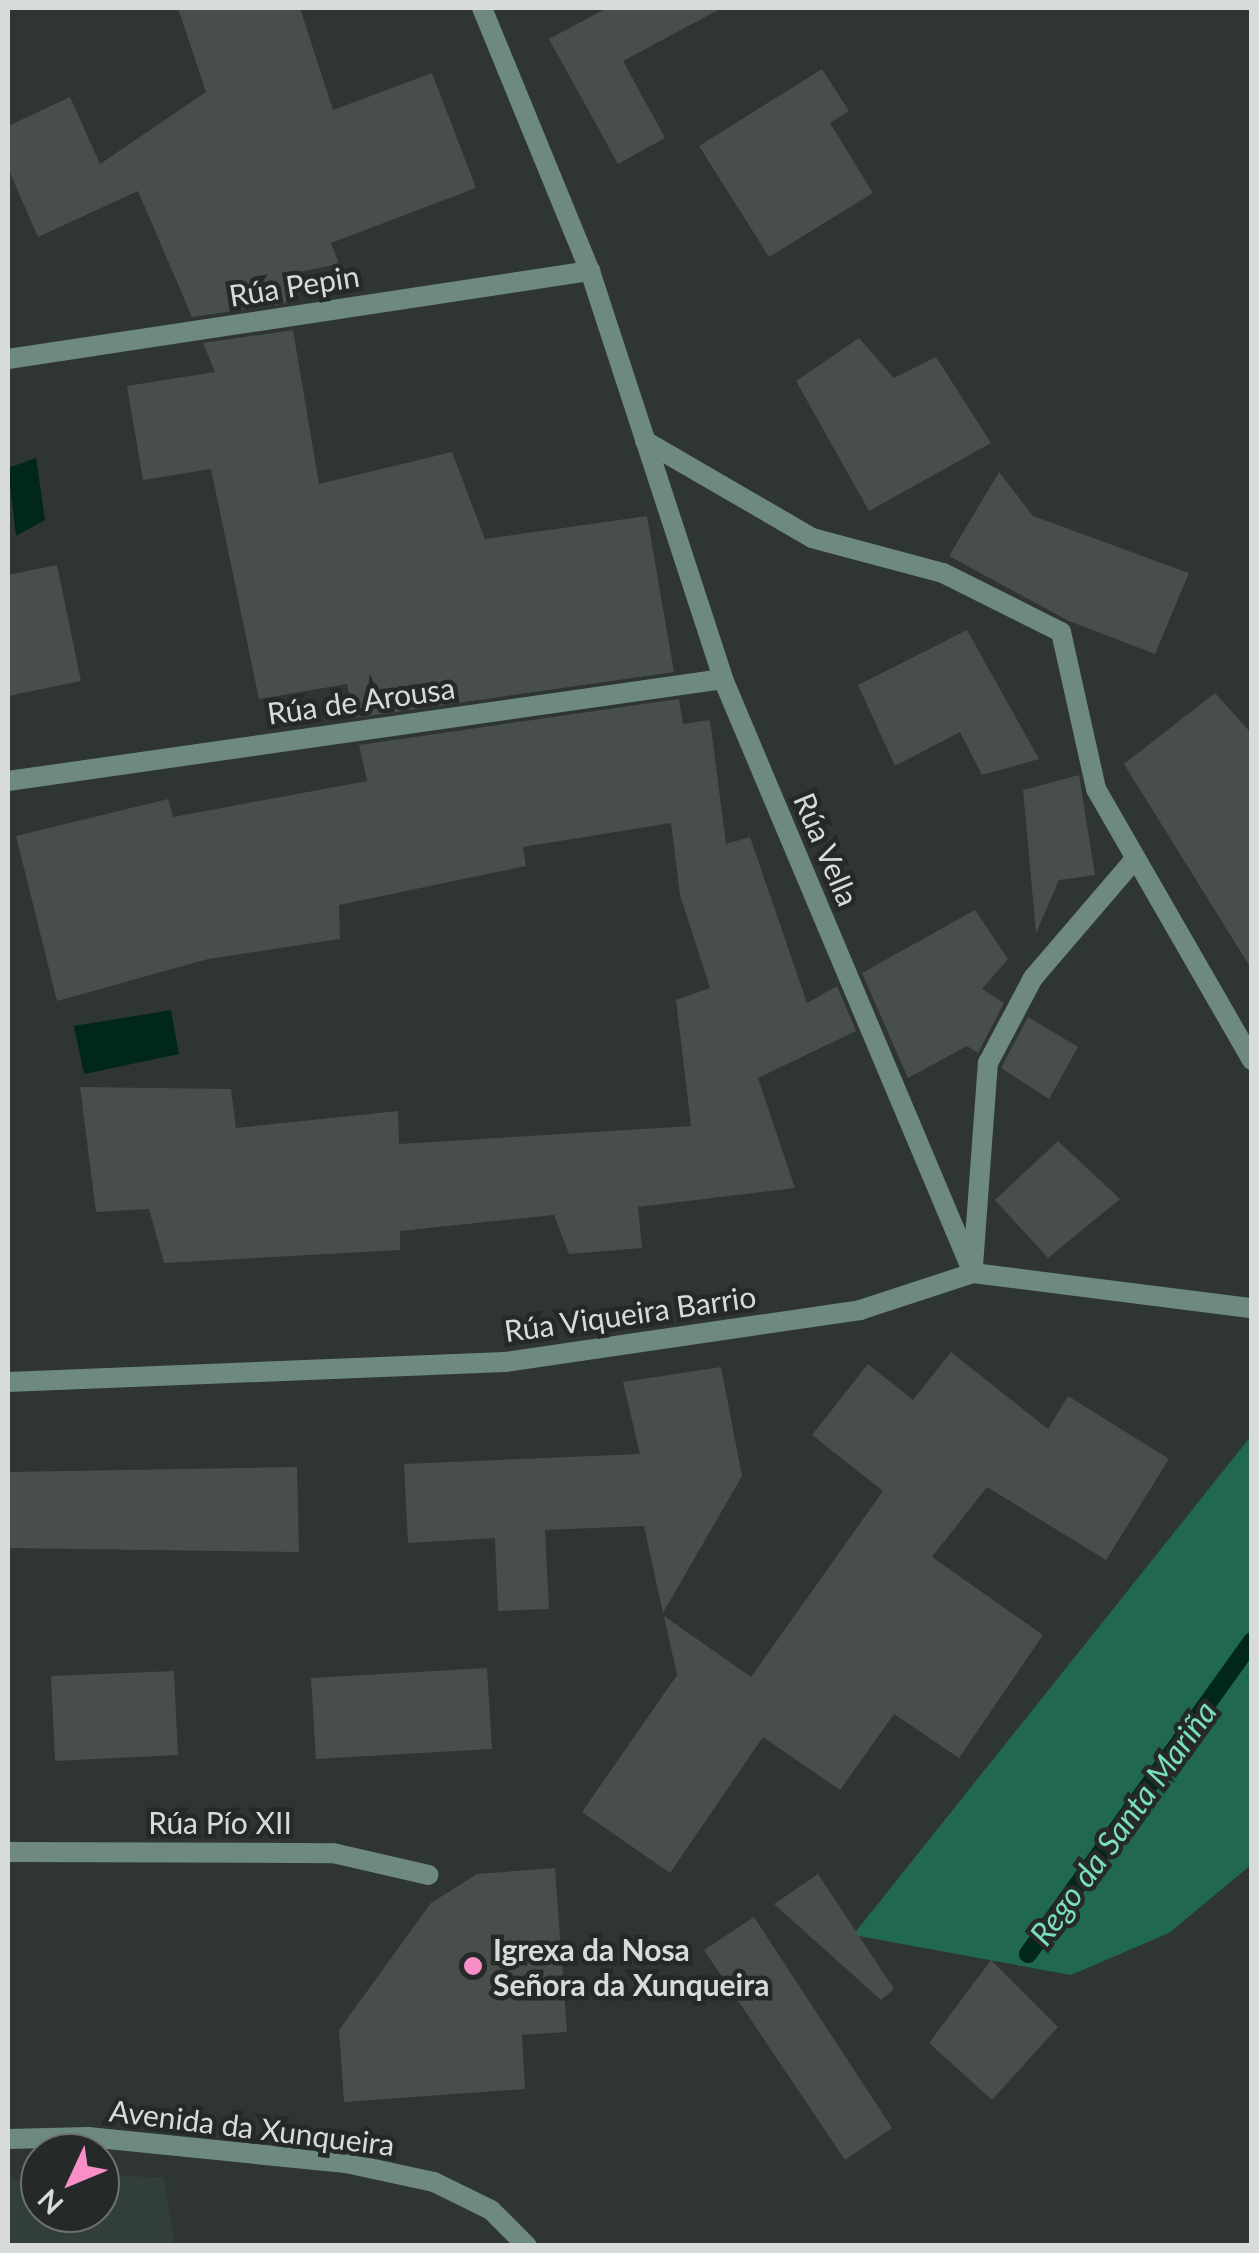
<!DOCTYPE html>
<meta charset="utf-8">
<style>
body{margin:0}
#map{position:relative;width:1259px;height:2253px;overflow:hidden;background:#2e3532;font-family:Lato,sans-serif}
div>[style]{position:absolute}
.built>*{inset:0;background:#323f39}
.forest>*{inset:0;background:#206851}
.water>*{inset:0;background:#01261b}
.stream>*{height:18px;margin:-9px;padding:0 9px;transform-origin:9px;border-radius:9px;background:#01261b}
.building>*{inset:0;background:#484e4b}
.minor>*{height:20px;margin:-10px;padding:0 10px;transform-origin:10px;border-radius:10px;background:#6e897e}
.dots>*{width:28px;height:28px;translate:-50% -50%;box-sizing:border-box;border:5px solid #252a28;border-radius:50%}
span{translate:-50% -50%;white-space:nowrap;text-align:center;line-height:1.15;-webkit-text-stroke:9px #252a28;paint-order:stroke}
.street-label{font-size:30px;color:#d7dbd9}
.poi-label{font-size:30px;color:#d7dbd9;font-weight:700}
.left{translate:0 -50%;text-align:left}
.water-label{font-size:32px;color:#7adfba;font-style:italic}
.frame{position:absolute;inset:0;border:10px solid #d7dbd9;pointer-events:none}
.north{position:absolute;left:20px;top:2133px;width:100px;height:100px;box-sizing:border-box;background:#252a28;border:2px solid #6c716f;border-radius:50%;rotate:226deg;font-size:28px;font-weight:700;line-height:40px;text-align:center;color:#d7dbd9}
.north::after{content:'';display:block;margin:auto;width:35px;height:45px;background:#fa8fc8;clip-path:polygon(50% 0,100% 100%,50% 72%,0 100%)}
</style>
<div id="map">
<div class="built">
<div style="clip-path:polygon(100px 2176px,163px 2177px,175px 2245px,8px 2245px,8px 2179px,40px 2178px,40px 2213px,100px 2213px)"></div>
</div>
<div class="forest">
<div style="clip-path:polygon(1251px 1436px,1251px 1865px,1169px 1933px,1071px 1975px,853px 1935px)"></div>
</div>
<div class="water">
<div style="clip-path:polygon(36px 458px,45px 520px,16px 536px,8px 468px)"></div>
<div style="clip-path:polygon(171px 1010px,179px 1054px,84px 1074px,74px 1026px)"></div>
</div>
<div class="stream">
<div style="left:1028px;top:1954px;width:385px;rotate:-54.4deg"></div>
</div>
<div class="building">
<div style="clip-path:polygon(178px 8px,300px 8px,333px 110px,432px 73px,476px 188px,331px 243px,339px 264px,284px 275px,288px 303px,192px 317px,138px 191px,38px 237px,8px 168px,8px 126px,70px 97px,100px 164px,206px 92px)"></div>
<div style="clip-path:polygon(607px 8px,722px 8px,623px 61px,665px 138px,618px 164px,549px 39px)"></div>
<div style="clip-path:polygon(822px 69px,849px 111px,830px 123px,873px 193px,769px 257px,699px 146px)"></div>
<div style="clip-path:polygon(293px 330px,319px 484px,452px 452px,485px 539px,647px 516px,674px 672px,354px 718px,347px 684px,259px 699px,211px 469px,143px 480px,127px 386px,215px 372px,203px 343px)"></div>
<div style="clip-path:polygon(859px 338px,894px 378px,936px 357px,991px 443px,869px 511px,796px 381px)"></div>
<div style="clip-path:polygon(999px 472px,1033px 516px,1189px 573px,1155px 654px,1069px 621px,949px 556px)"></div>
<div style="clip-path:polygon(57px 565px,81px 681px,8px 696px,8px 575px)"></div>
<div style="clip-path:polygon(967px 630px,1039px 759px,982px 775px,960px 732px,895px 766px,858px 685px)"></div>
<div style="clip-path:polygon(1215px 693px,1252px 734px,1252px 970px,1124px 764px)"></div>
<div style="clip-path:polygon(679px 699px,683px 724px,710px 720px,726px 844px,750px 837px,807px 1003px,837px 986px,856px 1031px,758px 1078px,795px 1188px,638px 1207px,642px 1248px,569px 1254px,554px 1215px,400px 1231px,400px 1250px,164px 1263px,149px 1209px,96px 1212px,80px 1087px,231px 1089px,236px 1128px,398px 1111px,399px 1144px,691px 1126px,676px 1000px,710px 988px,680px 895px,671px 823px,523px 847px,526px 866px,339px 905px,340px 939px,208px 959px,57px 1001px,16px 836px,168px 799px,173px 817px,367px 781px,359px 745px)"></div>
<div style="clip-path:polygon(1079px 775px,1095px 875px,1059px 880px,1036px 933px,1023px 790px)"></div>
<div style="clip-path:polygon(975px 910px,1008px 959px,982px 989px,1004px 1003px,978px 1053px,967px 1046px,908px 1078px,862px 973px)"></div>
<div style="clip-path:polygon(1028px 1017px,1078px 1047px,1049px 1099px,1001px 1068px)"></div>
<div style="clip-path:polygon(1058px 1141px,1120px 1199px,1048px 1258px,995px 1200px)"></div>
<div style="clip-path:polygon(951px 1352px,1048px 1429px,1068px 1396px,1169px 1459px,1106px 1560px,987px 1487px,932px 1557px,1043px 1635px,959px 1758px,894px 1714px,840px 1790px,763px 1737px,670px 1873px,582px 1812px,677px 1675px,664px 1616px,751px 1677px,883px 1491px,812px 1435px,868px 1364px,913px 1400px)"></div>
<div style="clip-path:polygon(721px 1367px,742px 1476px,663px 1613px,644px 1526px,545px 1530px,549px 1609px,498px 1611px,495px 1538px,408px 1543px,404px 1464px,640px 1454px,623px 1382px)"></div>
<div style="clip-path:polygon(297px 1467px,299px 1552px,8px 1548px,8px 1472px)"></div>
<div style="clip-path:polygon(487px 1668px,492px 1749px,316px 1759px,311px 1678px)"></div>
<div style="clip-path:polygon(174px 1671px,178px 1755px,55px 1761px,51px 1676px)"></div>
<div style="clip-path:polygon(555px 1868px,567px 2032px,522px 2035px,525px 2089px,344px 2102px,339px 2030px,431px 1903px,477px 1874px)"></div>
<div style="clip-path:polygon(818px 1874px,894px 1989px,881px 2000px,774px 1904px)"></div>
<div style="clip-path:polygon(754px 1917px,892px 2128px,845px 2160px,704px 1950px)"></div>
<div style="clip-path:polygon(991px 1960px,1058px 2027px,992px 2100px,929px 2043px)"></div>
</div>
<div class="minor">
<div style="left:482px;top:8px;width:284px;rotate:67.7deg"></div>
<div style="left:590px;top:271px;width:429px;rotate:71.9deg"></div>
<div style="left:723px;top:679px;width:644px;rotate:67.17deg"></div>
<div style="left:8px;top:359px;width:589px;rotate:-8.6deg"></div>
<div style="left:645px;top:441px;width:193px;rotate:30.1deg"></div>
<div style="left:812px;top:538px;width:136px;rotate:15deg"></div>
<div style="left:943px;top:573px;width:132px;rotate:26.6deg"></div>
<div style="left:1061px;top:632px;width:161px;rotate:77.4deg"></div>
<div style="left:1096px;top:789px;width:313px;rotate:60.1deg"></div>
<div style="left:8px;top:781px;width:722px;rotate:-8.12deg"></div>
<div style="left:973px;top:1266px;width:204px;rotate:-85.8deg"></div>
<div style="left:988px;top:1063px;width:96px;rotate:-62.1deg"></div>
<div style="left:1033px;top:978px;width:157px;rotate:-49.4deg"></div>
<div style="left:8px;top:1382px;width:497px;rotate:-2.3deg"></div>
<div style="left:505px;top:1362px;width:359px;rotate:-8.3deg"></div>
<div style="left:860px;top:1310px;width:119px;rotate:-18.1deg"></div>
<div style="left:973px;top:1273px;width:281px;rotate:7.2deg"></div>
<div style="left:8px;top:1852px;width:325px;rotate:0.2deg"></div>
<div style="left:333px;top:1853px;width:98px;rotate:12.9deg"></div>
<div style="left:8px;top:2139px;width:80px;rotate:-1.4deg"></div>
<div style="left:88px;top:2137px;width:259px;rotate:5.8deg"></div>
<div style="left:346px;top:2163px;width:90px;rotate:12.2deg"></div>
<div style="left:434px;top:2182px;width:64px;rotate:26.2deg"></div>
<div style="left:491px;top:2210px;width:51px;rotate:45deg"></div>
</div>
<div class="dots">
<div style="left:473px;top:1966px;background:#fa8fc8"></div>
</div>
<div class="street-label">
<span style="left:294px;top:285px;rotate:-9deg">Rúa Pepin</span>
<span style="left:361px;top:700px;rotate:-8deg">Rúa de Arousa</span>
<span style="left:827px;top:849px;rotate:67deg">Rúa Vella</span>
<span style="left:630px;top:1313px;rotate:-8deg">Rúa Viqueira Barrio</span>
<span style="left:220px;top:1822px">Rúa Pío XII</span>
<span style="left:252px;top:2127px;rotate:7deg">Avenida da Xunqueira</span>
</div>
<div class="poi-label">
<span class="left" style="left:493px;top:1966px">Igrexa da Nosa<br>Señora da Xunqueira</span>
</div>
<div class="water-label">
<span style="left:1123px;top:1823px;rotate:-54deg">Rego da Santa Mariña</span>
</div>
<div class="frame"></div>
<div class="north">N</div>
</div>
